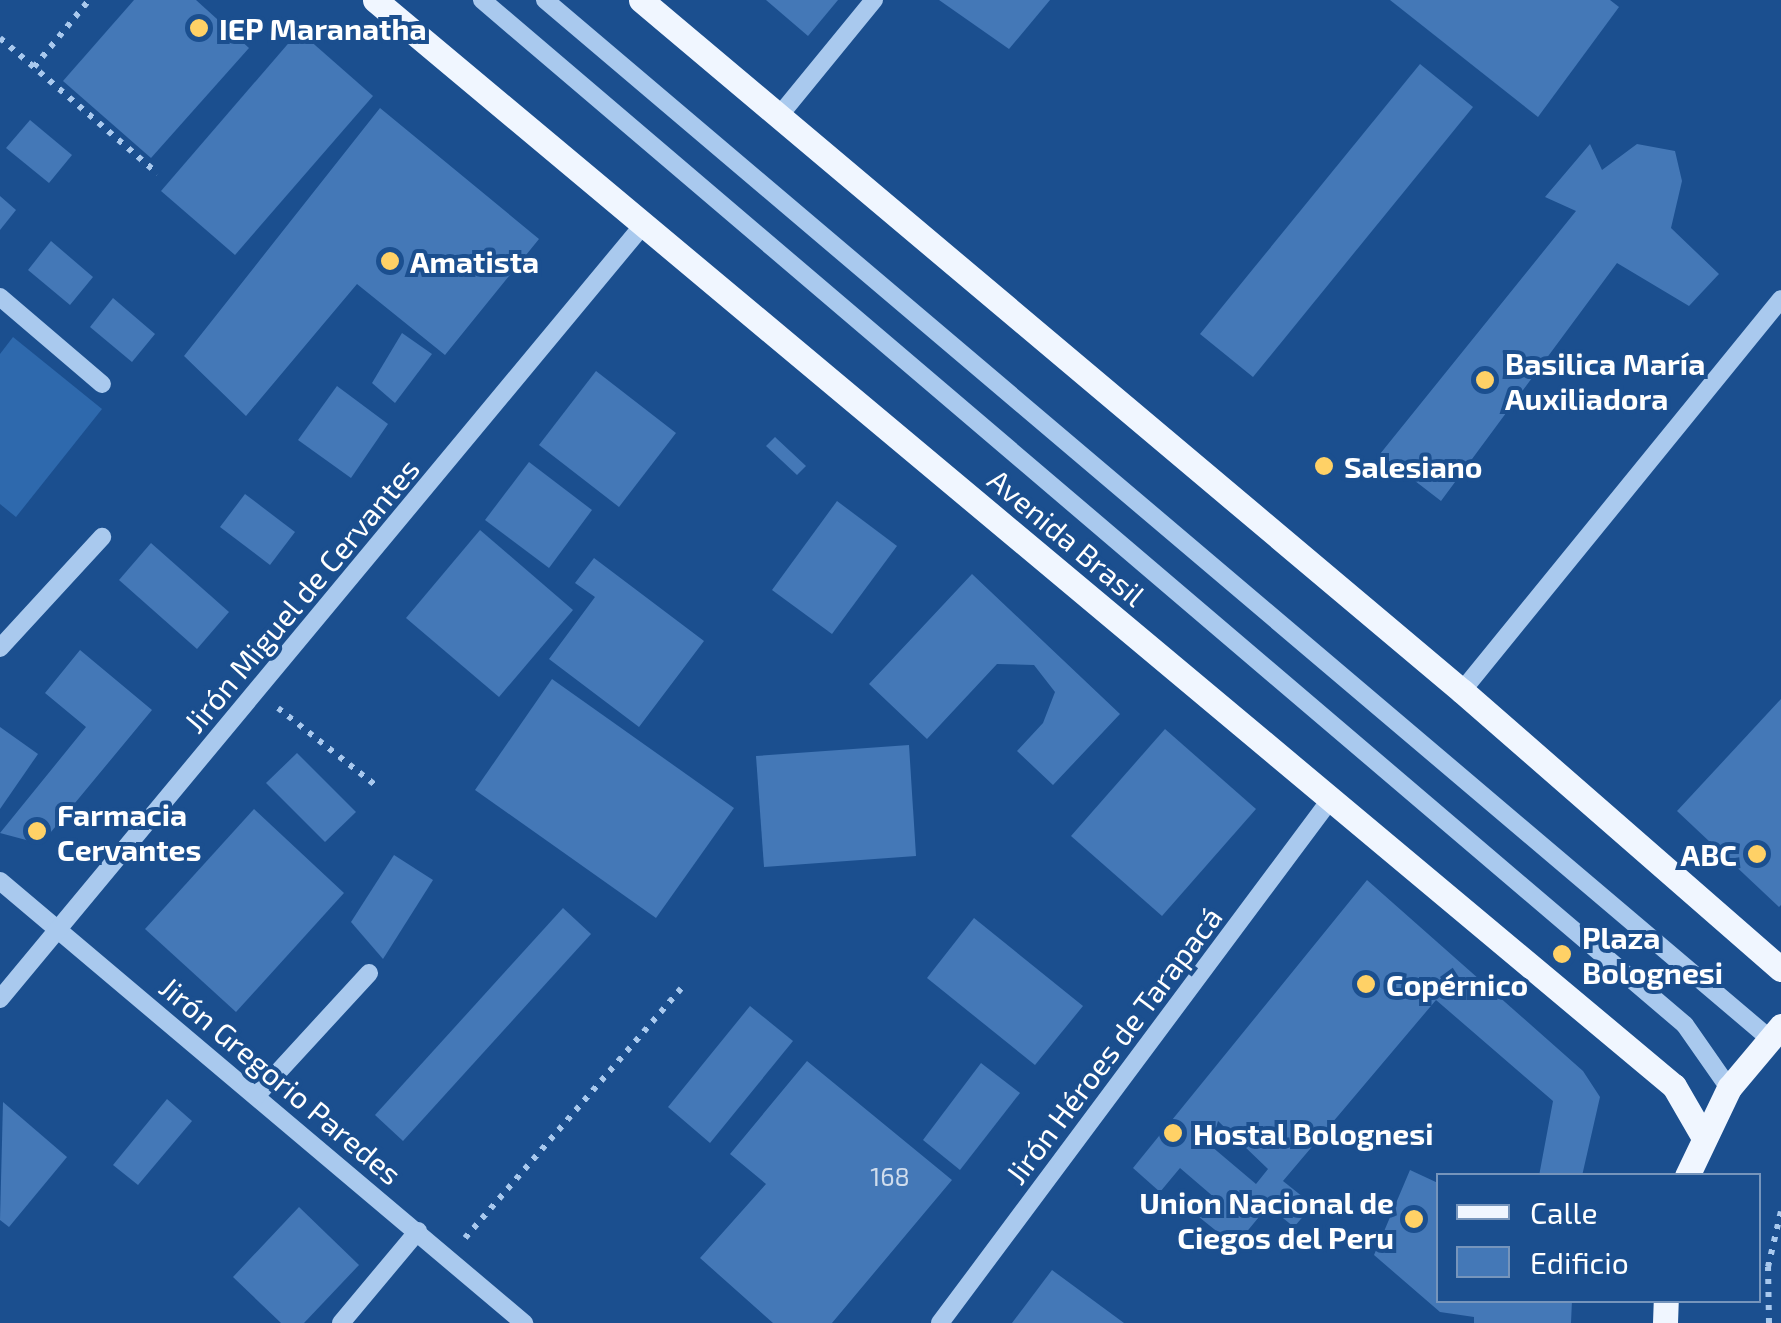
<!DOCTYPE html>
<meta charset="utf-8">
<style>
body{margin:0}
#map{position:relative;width:1781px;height:1323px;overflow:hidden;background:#1b4f8f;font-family:"Exo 2",sans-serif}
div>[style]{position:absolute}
.green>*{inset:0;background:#2e69ad}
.building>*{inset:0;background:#4478b7}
.path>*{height:6px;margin-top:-3px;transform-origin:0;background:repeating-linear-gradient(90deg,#a9c9ee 0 5px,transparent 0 13px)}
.minor>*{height:18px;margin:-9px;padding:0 9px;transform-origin:9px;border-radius:9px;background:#a9c9ee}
.major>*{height:25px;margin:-12.5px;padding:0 12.5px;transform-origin:12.5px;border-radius:12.5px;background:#f0f6ff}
.dots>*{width:28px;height:28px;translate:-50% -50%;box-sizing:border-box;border:5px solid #1b4f8f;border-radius:50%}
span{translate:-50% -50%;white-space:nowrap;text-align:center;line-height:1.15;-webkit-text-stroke:8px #1b4f8f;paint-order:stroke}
.number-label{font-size:25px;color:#d0dded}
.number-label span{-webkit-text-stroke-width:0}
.poi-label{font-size:30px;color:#fff;font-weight:700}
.left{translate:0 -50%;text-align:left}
.right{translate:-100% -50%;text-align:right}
.street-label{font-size:30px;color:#fff}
.legend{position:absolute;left:1436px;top:1173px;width:325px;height:130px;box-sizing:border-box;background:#1b4f8f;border:2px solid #7695bc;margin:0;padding:12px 18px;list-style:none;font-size:30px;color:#fff}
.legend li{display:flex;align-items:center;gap:20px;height:50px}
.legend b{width:50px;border:2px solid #7695bc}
</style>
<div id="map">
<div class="green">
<div style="clip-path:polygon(13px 337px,102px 409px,16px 517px,0 504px,0 354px)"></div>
</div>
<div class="building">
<div style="clip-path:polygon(134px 0,196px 0,249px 48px,151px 158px,63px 81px)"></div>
<div style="clip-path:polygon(766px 0,838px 0,808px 36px)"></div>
<div style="clip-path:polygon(939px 0,1050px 0,1009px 49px)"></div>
<div style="clip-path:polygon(1390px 0,1610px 0,1619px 7px,1538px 117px)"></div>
<div style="clip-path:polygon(299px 31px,373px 96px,235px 255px,161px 191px)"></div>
<div style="clip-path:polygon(1420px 64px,1473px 107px,1253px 377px,1200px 334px)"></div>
<div style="clip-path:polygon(380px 108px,539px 239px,445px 355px,357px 284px,246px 416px,184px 356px)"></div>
<div style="clip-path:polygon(30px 120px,72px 155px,49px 183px,6px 148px)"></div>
<div style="clip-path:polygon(1590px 144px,1602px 170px,1637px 144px,1675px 151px,1682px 181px,1671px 228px,1719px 274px,1689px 306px,1617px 263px,1441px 501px,1380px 454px,1576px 211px,1545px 197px)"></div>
<div style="clip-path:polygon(0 196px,16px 210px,0 230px)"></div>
<div style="clip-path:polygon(51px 241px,93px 277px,70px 305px,28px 270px)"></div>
<div style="clip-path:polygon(113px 298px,155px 334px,132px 362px,90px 327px)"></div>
<div style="clip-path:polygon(402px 333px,432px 354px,395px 403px,372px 383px)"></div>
<div style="clip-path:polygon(596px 371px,676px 433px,619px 507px,539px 445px)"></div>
<div style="clip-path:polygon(337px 386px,388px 424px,351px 478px,298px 440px)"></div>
<div style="clip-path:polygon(775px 437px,806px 466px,797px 475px,766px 446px)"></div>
<div style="clip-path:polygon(529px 462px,592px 510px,549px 568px,485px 520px)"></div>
<div style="clip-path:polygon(245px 494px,295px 532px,270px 565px,220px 527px)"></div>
<div style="clip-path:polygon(837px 501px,897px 546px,832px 634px,772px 590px)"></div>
<div style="clip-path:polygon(480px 530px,573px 610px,499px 697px,406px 618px)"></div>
<div style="clip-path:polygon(151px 543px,229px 612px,197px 649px,119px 580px)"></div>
<div style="clip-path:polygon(594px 558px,704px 641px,639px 727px,549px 659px,595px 597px,575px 583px)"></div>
<div style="clip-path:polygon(972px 574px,1120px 714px,1053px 785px,1017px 751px,1043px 723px,1055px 692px,1034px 665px,997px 664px,927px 739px,869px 684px)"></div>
<div style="clip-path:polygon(80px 650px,152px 710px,41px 844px,0 833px,86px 727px,45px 693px)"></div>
<div style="clip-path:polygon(552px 679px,734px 808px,656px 918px,475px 790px)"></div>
<div style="clip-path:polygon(1781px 699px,1781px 905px,1779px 907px,1677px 811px)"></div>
<div style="clip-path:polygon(0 727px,38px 754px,0 809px)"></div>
<div style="clip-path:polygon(1165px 729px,1256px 809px,1162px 916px,1071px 836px)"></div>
<div style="clip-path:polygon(909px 745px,916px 856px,764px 867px,756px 756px)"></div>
<div style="clip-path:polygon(297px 753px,356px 812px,325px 842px,266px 783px)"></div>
<div style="clip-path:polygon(254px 809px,344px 893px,236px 1012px,145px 929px)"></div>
<div style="clip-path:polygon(394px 855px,433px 880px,383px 959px,351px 922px)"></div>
<div style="clip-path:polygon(evenodd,1367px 880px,1583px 1071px,1600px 1097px,1582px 1176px,1539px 1176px,1553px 1101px,1436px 1000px,1283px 1181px,1313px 1205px,1294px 1227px,1268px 1206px,1235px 1246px,1199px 1217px,1215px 1198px,1180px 1168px,1160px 1192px,1133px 1168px,1367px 880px,1218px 1121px,1268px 1169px,1256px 1184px,1211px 1146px,1218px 1121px)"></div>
<div style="clip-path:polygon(563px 908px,591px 934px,403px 1141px,375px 1115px)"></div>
<div style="clip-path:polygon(974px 918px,1083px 1006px,1035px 1065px,927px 978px)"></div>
<div style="clip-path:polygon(750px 1006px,793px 1041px,710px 1143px,668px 1107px)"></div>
<div style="clip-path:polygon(807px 1061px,952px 1180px,832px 1323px,773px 1323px,700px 1258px,766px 1184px,730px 1154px)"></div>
<div style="clip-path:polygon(981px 1063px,1020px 1093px,960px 1170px,923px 1140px)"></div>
<div style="clip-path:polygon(167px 1099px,192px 1121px,138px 1185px,113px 1165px)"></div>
<div style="clip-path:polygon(3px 1102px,67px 1157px,9px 1227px,0 1220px)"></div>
<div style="clip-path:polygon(1410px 1170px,1438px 1183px,1438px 1300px,1572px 1300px,1571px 1323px,1474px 1323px,1474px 1317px,1440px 1312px,1374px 1255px)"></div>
<div style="clip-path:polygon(299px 1207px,359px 1265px,304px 1323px,281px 1323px,233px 1277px)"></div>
<div style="clip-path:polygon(1052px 1270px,1124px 1323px,1012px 1323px)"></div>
</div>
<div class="path">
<div style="left:0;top:38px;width:208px;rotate:40.7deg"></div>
<div style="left:34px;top:67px;width:87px;rotate:-50.6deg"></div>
<div style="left:278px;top:708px;width:129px;rotate:38.4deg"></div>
<div style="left:465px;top:1238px;width:330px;rotate:-49.1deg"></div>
<div style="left:1769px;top:1323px;width:56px;rotate:-91deg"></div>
<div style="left:1768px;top:1267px;width:57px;rotate:-76.9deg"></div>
</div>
<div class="minor">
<div style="left:482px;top:0;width:1580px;rotate:40.43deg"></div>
<div style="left:1685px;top:1025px;width:77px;rotate:55.1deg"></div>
<div style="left:545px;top:0;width:1605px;rotate:40.3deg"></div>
<div style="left:779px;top:116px;width:150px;rotate:-50.7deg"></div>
<div style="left:0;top:297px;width:134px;rotate:40.5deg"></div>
<div style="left:0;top:648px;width:151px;rotate:-47.4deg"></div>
<div style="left:1462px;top:691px;width:505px;rotate:-50.86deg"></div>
<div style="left:0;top:881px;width:686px;rotate:40.15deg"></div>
<div style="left:0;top:999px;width:1006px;rotate:-50.28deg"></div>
<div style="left:256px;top:1096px;width:167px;rotate:-47.4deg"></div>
<div style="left:341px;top:1323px;width:120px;rotate:-50.1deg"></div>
<div style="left:940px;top:1323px;width:652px;rotate:-53.29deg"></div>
</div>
<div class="major">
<div style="left:375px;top:0;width:1693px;rotate:39.9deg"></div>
<div style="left:1674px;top:1086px;width:58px;rotate:59.9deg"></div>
<div style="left:641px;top:0;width:1073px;rotate:40.09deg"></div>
<div style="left:1462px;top:691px;width:423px;rotate:41.1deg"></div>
<div style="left:1687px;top:1176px;width:98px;rotate:-64.5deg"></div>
<div style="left:1729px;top:1088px;width:81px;rotate:-50deg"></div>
<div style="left:1665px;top:1323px;width:23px;rotate:-88deg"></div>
</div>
<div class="dots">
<div style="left:199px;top:28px;background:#ffd166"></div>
<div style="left:390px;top:261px;background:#ffd166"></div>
<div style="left:1485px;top:380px;background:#ffd166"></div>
<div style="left:1324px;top:466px;background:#ffd166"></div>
<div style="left:37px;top:831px;background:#ffd166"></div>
<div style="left:1757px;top:854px;background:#ffd166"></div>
<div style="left:1562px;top:954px;background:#ffd166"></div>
<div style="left:1366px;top:984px;background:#ffd166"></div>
<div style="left:1173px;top:1133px;background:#ffd166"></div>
<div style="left:1414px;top:1219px;background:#ffd166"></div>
</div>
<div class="number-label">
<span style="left:890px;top:1176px">168</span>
</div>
<div class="poi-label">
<span class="left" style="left:219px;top:28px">IEP Maranatha</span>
<span class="left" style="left:410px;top:261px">Amatista</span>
<span class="left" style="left:1505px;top:380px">Basilica María<br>Auxiliadora</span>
<span class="left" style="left:1344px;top:466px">Salesiano</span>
<span class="left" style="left:57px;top:831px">Farmacia<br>Cervantes</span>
<span class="right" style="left:1737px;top:854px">ABC</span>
<span class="left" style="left:1582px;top:954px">Plaza<br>Bolognesi</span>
<span class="left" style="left:1386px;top:984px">Copérnico</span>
<span class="left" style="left:1193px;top:1133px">Hostal Bolognesi</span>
<span class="right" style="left:1394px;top:1219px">Union Nacional de<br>Ciegos del Peru</span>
</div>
<div class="street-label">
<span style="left:1067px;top:537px;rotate:40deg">Avenida Brasil</span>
<span style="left:301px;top:595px;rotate:-50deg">Jirón Miguel de Cervantes</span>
<span style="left:1113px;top:1045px;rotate:-53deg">Jirón Héroes de Tarapacá</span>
<span style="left:281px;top:1080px;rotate:40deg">Jirón Gregorio Paredes</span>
</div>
<ul class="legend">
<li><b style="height:12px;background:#f0f6ff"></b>Calle</li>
<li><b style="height:28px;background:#4478b7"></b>Edificio</li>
</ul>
</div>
